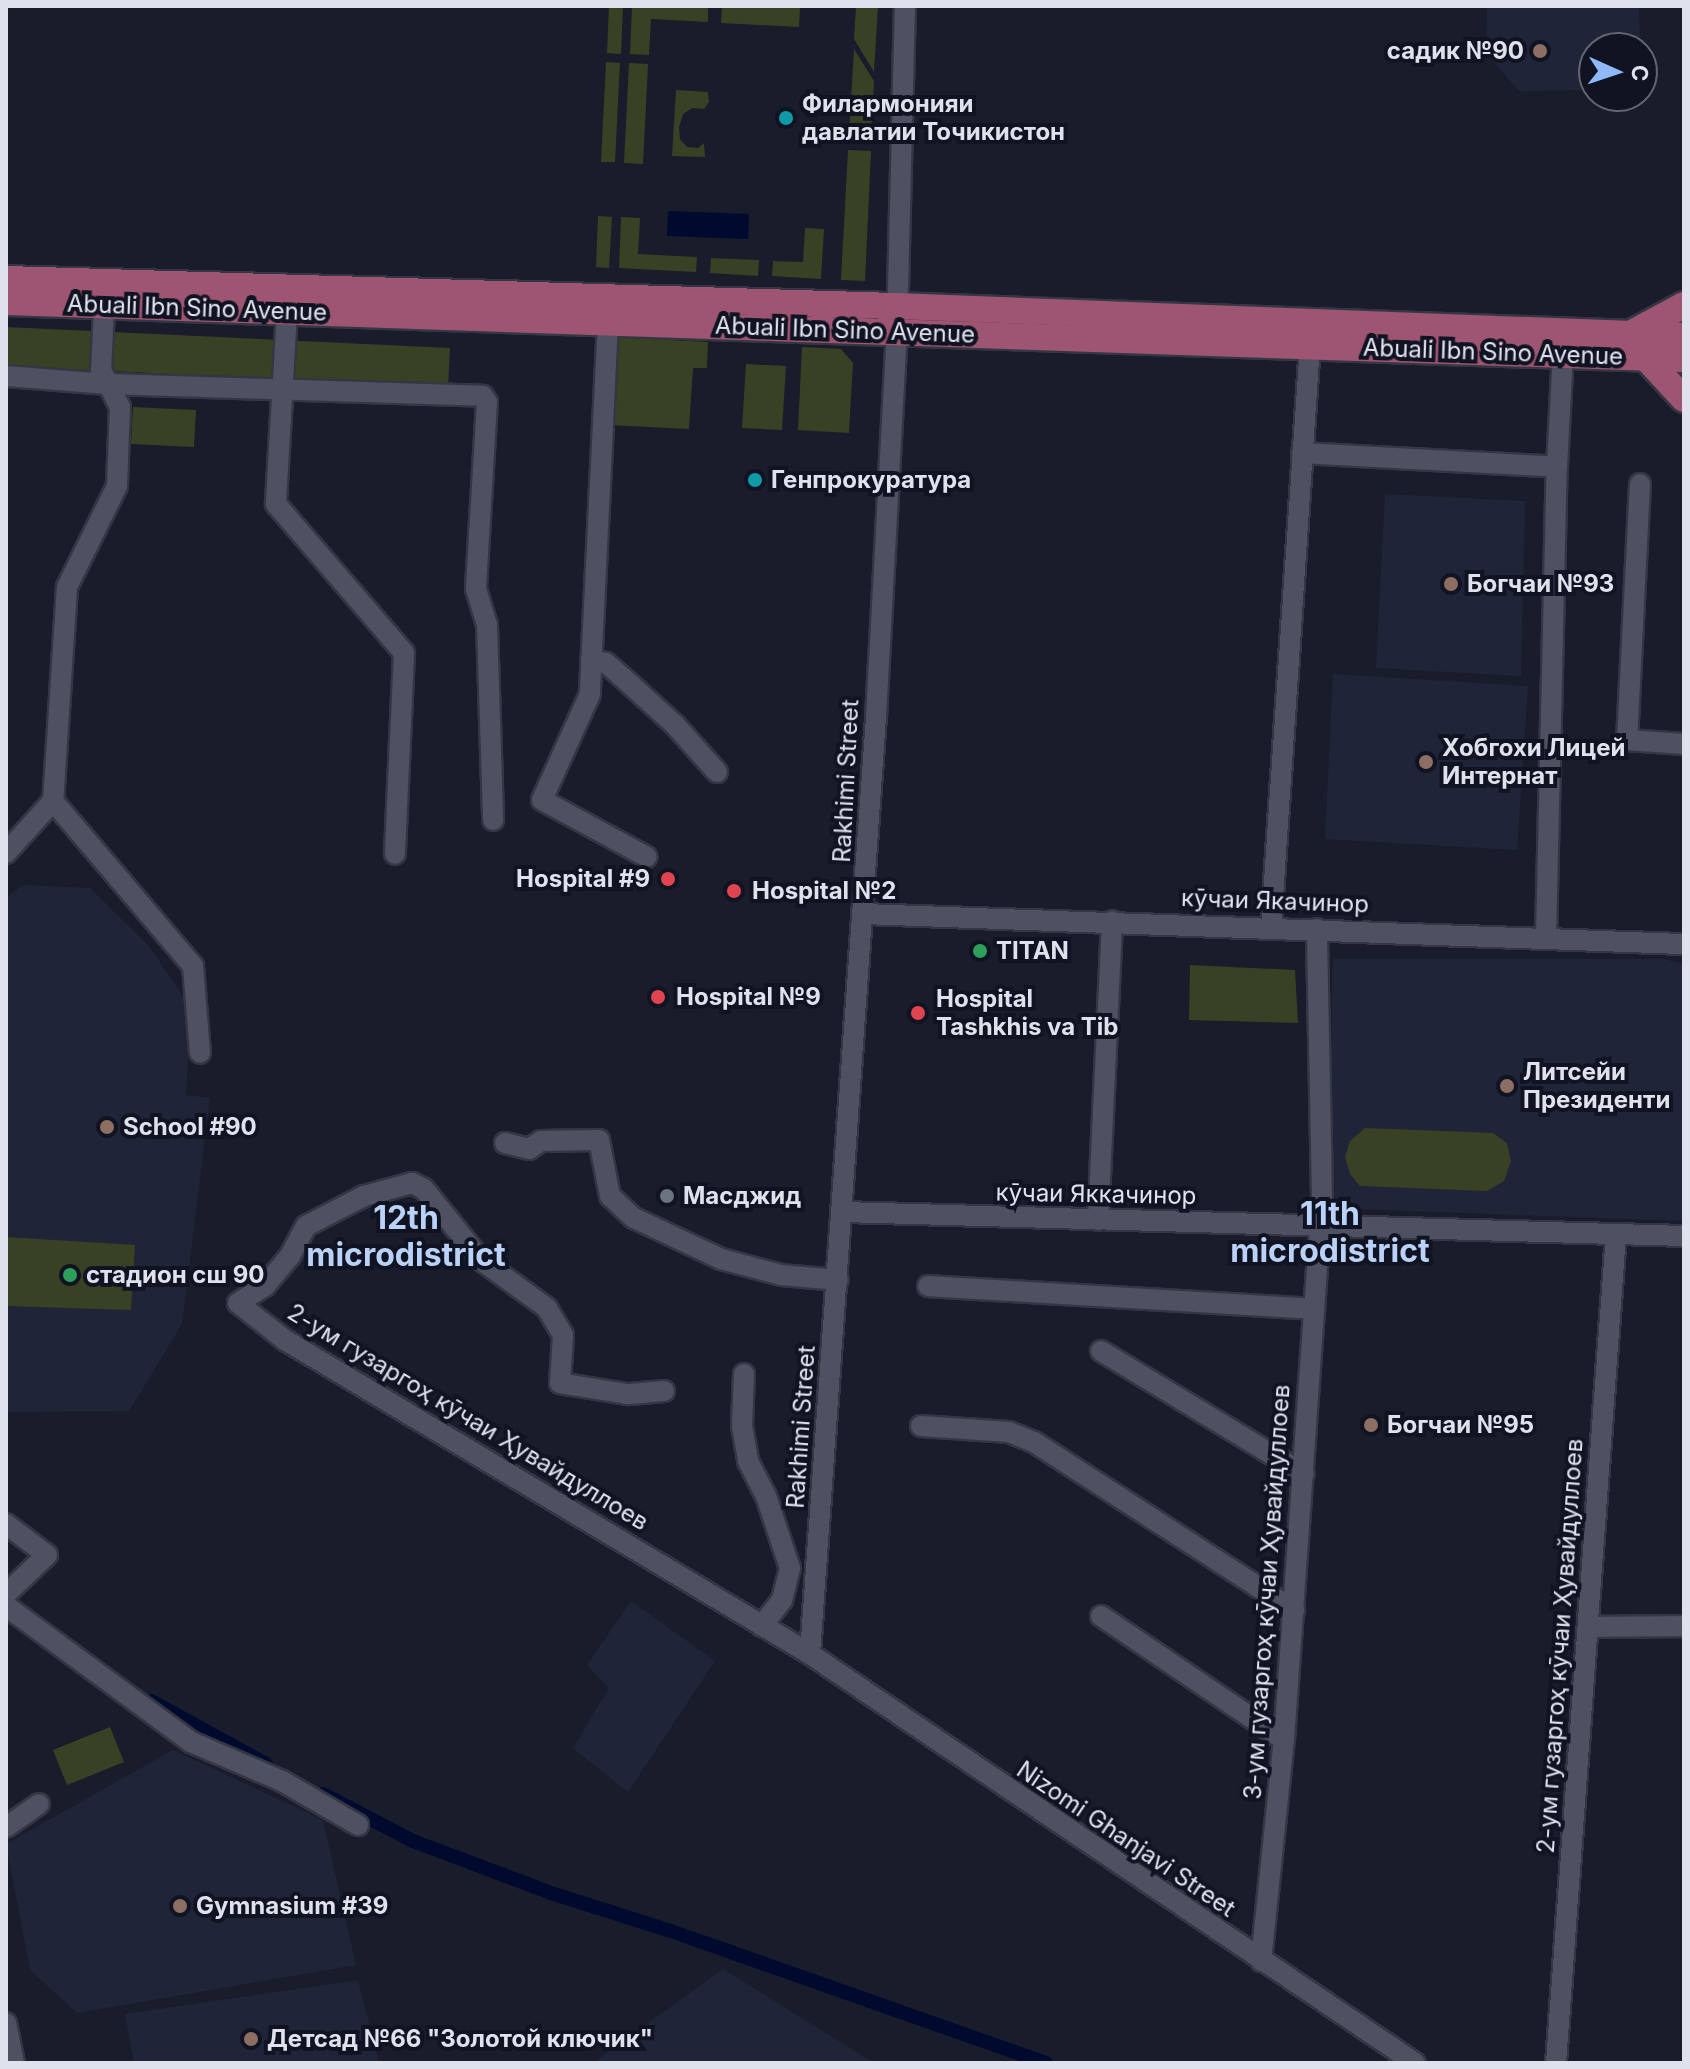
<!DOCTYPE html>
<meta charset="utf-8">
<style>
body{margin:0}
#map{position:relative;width:1690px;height:2069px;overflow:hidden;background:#191c2a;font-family:Inter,sans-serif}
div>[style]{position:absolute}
.built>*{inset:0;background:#202438}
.green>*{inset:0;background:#394124}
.water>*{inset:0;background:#000a2f}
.canal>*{height:14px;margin:-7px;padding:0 7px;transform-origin:7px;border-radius:7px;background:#000a2f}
.roads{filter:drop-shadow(2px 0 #353643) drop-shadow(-2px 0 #353643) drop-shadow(0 2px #353643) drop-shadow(0 -2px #353643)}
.minor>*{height:20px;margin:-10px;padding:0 10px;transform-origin:10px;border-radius:10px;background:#4d5162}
.major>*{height:26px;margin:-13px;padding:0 13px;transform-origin:13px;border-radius:13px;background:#9e5571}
.dots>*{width:22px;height:22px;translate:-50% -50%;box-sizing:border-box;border:4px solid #101321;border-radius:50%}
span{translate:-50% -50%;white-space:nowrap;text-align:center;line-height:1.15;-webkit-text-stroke:8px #101321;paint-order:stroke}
.poi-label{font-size:24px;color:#dfe2ec;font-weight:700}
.right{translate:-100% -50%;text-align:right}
.left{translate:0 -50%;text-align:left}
.street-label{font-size:24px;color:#dfe2ec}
.district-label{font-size:32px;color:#bad1f8;font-weight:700}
.frame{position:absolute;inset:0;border:8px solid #dfe2ec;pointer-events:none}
.north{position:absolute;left:1578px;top:32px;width:80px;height:80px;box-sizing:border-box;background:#101321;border:2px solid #636672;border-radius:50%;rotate:93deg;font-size:22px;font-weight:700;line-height:32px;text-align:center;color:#dfe2ec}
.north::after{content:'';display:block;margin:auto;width:28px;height:36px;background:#90b8fd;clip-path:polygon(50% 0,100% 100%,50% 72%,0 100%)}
</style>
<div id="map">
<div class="built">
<div style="clip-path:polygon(1487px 6px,1639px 6px,1640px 48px,1594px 48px,1594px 90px,1519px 91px,1486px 53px)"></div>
<div style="clip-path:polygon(1385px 494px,1525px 501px,1521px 676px,1376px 668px)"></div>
<div style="clip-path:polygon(1333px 674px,1528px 686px,1517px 850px,1325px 839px)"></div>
<div style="clip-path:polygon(23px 885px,90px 888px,149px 946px,191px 1008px,186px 1095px,210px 1098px,182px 1324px,129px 1411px,6px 1412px,6px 898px)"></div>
<div style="clip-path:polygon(1333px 959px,1664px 959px,1684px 964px,1684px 1221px,1327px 1208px)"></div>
<div style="clip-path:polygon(631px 1601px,715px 1661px,628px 1792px,573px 1748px,609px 1688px,587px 1665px)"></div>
<div style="clip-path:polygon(173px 1750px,323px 1820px,356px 1965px,77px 2013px,30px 1970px,6px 1844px)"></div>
<div style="clip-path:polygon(723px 1969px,874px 2063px,593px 2063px)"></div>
<div style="clip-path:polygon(358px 1980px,379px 2063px,134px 2063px,125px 2014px)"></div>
</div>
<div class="green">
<div style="clip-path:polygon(609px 6px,623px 6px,621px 54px,607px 53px)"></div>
<div style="clip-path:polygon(632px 6px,708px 6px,708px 22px,651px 19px,649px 55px,630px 54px)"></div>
<div style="clip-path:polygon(722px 6px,800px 8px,799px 27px,721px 23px)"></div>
<div style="clip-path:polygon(856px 6px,878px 6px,874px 72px,854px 39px)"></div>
<div style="clip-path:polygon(854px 49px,874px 81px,871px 135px,849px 134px)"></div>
<div style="clip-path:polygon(606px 62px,620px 63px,615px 162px,601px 162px)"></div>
<div style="clip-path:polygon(629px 63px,648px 64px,643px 164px,624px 163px)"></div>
<div style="clip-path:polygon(676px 90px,708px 92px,709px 102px,704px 109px,692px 108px,683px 114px,679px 127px,680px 139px,687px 147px,698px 148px,704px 143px,705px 157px,672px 156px)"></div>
<div style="clip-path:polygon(848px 150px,871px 151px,865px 281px,841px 280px)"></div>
<div style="clip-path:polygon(598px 216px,612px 217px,609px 268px,596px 267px)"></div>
<div style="clip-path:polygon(621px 217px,640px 218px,638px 254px,697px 257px,696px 272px,619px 268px)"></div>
<div style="clip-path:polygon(805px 228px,824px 229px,821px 279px,772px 276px,773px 261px,803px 262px)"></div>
<div style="clip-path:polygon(711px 258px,759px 260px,758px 276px,710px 273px)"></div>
<div style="clip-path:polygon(6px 327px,450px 348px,448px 387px,6px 366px)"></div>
<div style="clip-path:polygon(613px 337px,708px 342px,707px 368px,693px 368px,689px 429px,609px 425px)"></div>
<div style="clip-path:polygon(802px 347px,841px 349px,853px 363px,849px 433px,798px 430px)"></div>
<div style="clip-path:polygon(746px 364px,786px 366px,782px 430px,742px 428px)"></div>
<div style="clip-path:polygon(133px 407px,196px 410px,194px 447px,131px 444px)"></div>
<div style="clip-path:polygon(1190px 965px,1295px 970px,1298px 1023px,1189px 1020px)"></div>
<div style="clip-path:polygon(1365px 1128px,1493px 1133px,1507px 1143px,1511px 1161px,1504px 1181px,1487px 1191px,1360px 1186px,1350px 1174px,1345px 1157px,1350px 1141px)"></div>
<div style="clip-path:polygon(6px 1237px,135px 1245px,131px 1310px,6px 1306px)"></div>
<div style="clip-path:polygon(110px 1727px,124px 1762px,67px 1785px,53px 1750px)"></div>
</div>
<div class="water">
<div style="clip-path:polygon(668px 211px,749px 214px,748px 239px,667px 236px)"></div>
</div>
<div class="canal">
<div style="left:151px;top:1701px;width:131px;rotate:28.7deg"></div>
<div style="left:323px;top:1794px;width:102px;rotate:27.6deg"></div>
<div style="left:413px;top:1841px;width:147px;rotate:20.6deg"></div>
<div style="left:551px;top:1893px;width:126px;rotate:17.6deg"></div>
<div style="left:671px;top:1931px;width:397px;rotate:19.4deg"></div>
</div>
<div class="roads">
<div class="minor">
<div style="left:105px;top:291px;width:79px;rotate:92.9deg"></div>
<div style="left:101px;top:370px;width:42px;rotate:62.8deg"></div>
<div style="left:120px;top:407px;width:79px;rotate:92.2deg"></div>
<div style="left:117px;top:486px;width:113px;rotate:116.3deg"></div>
<div style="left:67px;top:587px;width:214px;rotate:93.7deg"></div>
<div style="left:53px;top:801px;width:216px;rotate:49.7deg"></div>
<div style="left:193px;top:966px;width:87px;rotate:85.4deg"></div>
<div style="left:287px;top:311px;width:193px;rotate:93.3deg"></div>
<div style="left:276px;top:504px;width:196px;rotate:49.3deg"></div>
<div style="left:404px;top:653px;width:201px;rotate:92.6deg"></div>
<div style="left:608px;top:322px;width:372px;rotate:92.8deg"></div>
<div style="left:590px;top:694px;width:116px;rotate:114.4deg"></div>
<div style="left:542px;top:800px;width:119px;rotate:28.5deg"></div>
<div style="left:6px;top:376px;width:102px;rotate:4.5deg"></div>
<div style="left:108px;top:384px;width:375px;rotate:1.8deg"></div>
<div style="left:483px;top:396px;width:7px;rotate:56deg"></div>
<div style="left:487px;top:402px;width:187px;rotate:93.4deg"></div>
<div style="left:476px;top:589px;width:38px;rotate:73deg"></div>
<div style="left:487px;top:625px;width:195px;rotate:88.2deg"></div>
<div style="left:1302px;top:453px;width:255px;rotate:3.1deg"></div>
<div style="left:1640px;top:484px;width:256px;rotate:92.9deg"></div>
<div style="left:1627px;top:740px;width:57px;rotate:4deg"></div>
<div style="left:591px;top:660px;width:15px;rotate:11deg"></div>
<div style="left:606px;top:663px;width:32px;rotate:41deg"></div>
<div style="left:630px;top:684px;width:61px;rotate:42.3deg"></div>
<div style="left:675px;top:725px;width:63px;rotate:48.2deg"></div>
<div style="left:6px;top:853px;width:70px;rotate:-47.9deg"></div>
<div style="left:864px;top:914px;width:821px;rotate:2.1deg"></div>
<div style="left:1271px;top:927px;width:583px;rotate:-86.17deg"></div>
<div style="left:1546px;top:938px;width:471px;rotate:-88.7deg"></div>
<div style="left:1557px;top:467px;width:113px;rotate:-87deg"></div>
<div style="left:505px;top:1143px;width:25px;rotate:14deg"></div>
<div style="left:529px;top:1149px;width:14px;rotate:-34deg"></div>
<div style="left:541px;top:1141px;width:58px;rotate:-1deg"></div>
<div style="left:599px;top:1140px;width:57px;rotate:78.9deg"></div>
<div style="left:610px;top:1196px;width:33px;rotate:43deg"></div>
<div style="left:634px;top:1218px;width:96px;rotate:25.2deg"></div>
<div style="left:721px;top:1259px;width:62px;rotate:14.9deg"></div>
<div style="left:781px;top:1275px;width:57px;rotate:5deg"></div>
<div style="left:842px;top:1212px;width:842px;rotate:1.63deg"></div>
<div style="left:1098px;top:1220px;width:299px;rotate:-87.3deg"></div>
<div style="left:928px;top:1286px;width:387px;rotate:3.4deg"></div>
<div style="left:1101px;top:1351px;width:237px;rotate:31.2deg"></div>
<div style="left:744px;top:1374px;width:52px;rotate:92.2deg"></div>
<div style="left:742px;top:1426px;width:36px;rotate:80deg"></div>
<div style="left:748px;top:1461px;width:39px;rotate:63deg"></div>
<div style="left:766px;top:1496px;width:76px;rotate:71.6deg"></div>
<div style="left:790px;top:1568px;width:33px;rotate:104deg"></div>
<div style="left:782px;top:1600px;width:33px;rotate:128deg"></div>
<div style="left:664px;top:1391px;width:37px;rotate:175deg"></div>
<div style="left:627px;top:1394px;width:68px;rotate:-170.7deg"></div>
<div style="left:560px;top:1383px;width:48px;rotate:-86.4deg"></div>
<div style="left:563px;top:1335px;width:31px;rotate:-121deg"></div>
<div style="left:547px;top:1308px;width:82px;rotate:-144deg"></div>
<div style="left:481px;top:1260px;width:91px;rotate:-128.8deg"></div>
<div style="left:424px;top:1189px;width:13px;rotate:-153deg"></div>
<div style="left:412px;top:1183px;width:50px;rotate:164.8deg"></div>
<div style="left:364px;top:1196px;width:65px;rotate:152.7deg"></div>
<div style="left:306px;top:1226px;width:34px;rotate:118deg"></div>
<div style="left:290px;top:1256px;width:38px;rotate:130deg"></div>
<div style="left:266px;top:1285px;width:33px;rotate:147deg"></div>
<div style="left:238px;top:1303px;width:60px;rotate:38.2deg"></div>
<div style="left:285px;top:1340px;width:612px;rotate:30.88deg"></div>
<div style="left:810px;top:1654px;width:730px;rotate:34.06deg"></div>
<div style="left:921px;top:1426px;width:88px;rotate:3.9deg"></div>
<div style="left:1009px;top:1432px;width:27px;rotate:22deg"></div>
<div style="left:1034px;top:1442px;width:310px;rotate:32.9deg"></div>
<div style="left:6px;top:1524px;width:51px;rotate:37.1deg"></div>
<div style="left:47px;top:1555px;width:57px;rotate:136.4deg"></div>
<div style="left:6px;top:1606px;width:230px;rotate:36.3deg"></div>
<div style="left:191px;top:1742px;width:99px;rotate:23.2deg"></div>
<div style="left:282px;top:1781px;width:88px;rotate:30.1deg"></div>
<div style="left:1101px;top:1616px;width:221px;rotate:34.1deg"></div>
<div style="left:1588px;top:1627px;width:96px;rotate:-0.6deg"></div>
<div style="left:810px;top:1654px;width:939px;rotate:-85.97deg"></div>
<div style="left:876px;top:717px;width:387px;rotate:-86.9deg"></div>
<div style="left:897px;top:331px;width:325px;rotate:-88.6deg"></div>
<div style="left:6px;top:1827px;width:40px;rotate:-34.9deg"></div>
<div style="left:1261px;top:1961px;width:222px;rotate:-84.1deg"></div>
<div style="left:1284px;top:1740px;width:545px;rotate:-86deg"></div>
<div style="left:1322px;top:1196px;width:267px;rotate:-91.1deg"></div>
<div style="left:6px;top:2023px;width:41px;rotate:78.7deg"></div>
<div style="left:1556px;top:2063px;width:831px;rotate:-85.86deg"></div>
</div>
<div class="major">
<div style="left:6px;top:279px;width:890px;rotate:1.74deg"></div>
<div style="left:896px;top:306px;width:789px;rotate:2.18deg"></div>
<div style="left:6px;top:302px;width:1679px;rotate:1.95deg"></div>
<div style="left:1632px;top:333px;width:59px;rotate:-28.3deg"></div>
<div style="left:1645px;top:357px;width:57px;rotate:47.1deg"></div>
</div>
</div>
<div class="dots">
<div style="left:1540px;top:51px;background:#8d6e63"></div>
<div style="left:786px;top:118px;background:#0f9aa8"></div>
<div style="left:755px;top:480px;background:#0f9aa8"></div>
<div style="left:1451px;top:584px;background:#8d6e63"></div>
<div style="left:1426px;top:762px;background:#8d6e63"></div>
<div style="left:668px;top:879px;background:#e0444e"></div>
<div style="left:734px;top:891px;background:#e0444e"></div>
<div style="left:980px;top:951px;background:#2e9e5b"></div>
<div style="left:658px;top:997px;background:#e0444e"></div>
<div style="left:918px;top:1013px;background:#e0444e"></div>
<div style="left:1507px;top:1086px;background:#8d6e63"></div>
<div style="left:107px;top:1127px;background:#8d6e63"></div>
<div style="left:667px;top:1196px;background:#6b7280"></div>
<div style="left:70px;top:1275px;background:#2e9e5b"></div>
<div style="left:1371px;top:1425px;background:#8d6e63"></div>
<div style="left:180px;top:1906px;background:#8d6e63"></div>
<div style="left:251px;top:2039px;background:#8d6e63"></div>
</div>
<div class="poi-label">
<span class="right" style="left:1524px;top:51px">садик №90</span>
<span class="left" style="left:802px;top:118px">Филармонияи<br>давлатии Точикистон</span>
<span class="left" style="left:771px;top:480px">Генпрокуратура</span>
<span class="left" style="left:1467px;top:584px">Богчаи №93</span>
<span class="left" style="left:1442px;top:762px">Хобгохи Лицей<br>Интернат</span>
<span class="right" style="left:650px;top:879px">Hospital #9</span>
<span class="left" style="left:752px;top:891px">Hospital №2</span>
<span class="left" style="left:996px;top:951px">TITAN</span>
<span class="left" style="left:676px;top:997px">Hospital №9</span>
<span class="left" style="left:936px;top:1013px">Hospital<br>Tashkhis va Tib</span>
<span class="left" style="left:1523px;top:1086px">Литсейи<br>Президенти</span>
<span class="left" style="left:123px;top:1127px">School #90</span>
<span class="left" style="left:683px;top:1196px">Масджид</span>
<span class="left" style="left:86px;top:1275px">стадион сш 90</span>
<span class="left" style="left:1387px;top:1425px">Богчаи №95</span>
<span class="left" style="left:196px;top:1906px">Gymnasium #39</span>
<span class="left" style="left:267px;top:2039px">Детсад №66 "Золотой ключик"</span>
</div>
<div class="street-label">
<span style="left:197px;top:308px;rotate:2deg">Abuali Ibn Sino Avenue</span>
<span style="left:845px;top:330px;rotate:2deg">Abuali Ibn Sino Avenue</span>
<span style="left:1493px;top:352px;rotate:2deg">Abuali Ibn Sino Avenue</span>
<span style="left:846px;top:781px;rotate:-87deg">Rakhimi Street</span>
<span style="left:1275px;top:901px;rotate:2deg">кӯчаи Якачинор</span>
<span style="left:1096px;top:1194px;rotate:1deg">кӯчаи Яккачинор</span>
<span style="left:468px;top:1417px;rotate:31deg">2-ум гузаргоҳ кӯчаи Ҳувайдуллоев</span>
<span style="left:801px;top:1427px;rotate:-86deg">Rakhimi Street</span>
<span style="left:1267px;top:1592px;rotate:-86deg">3-ум гузаргоҳ кӯчаи Ҳувайдуллоев</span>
<span style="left:1560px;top:1646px;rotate:-86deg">2-ум гузаргоҳ кӯчаи Ҳувайдуллоев</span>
<span style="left:1126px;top:1839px;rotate:34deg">Nizomi Ghanjavi Street</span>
</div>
<div class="district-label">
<span style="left:1330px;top:1233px">11th<br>microdistrict</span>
<span style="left:406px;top:1237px">12th<br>microdistrict</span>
</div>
<div class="frame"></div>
<div class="north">С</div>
</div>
